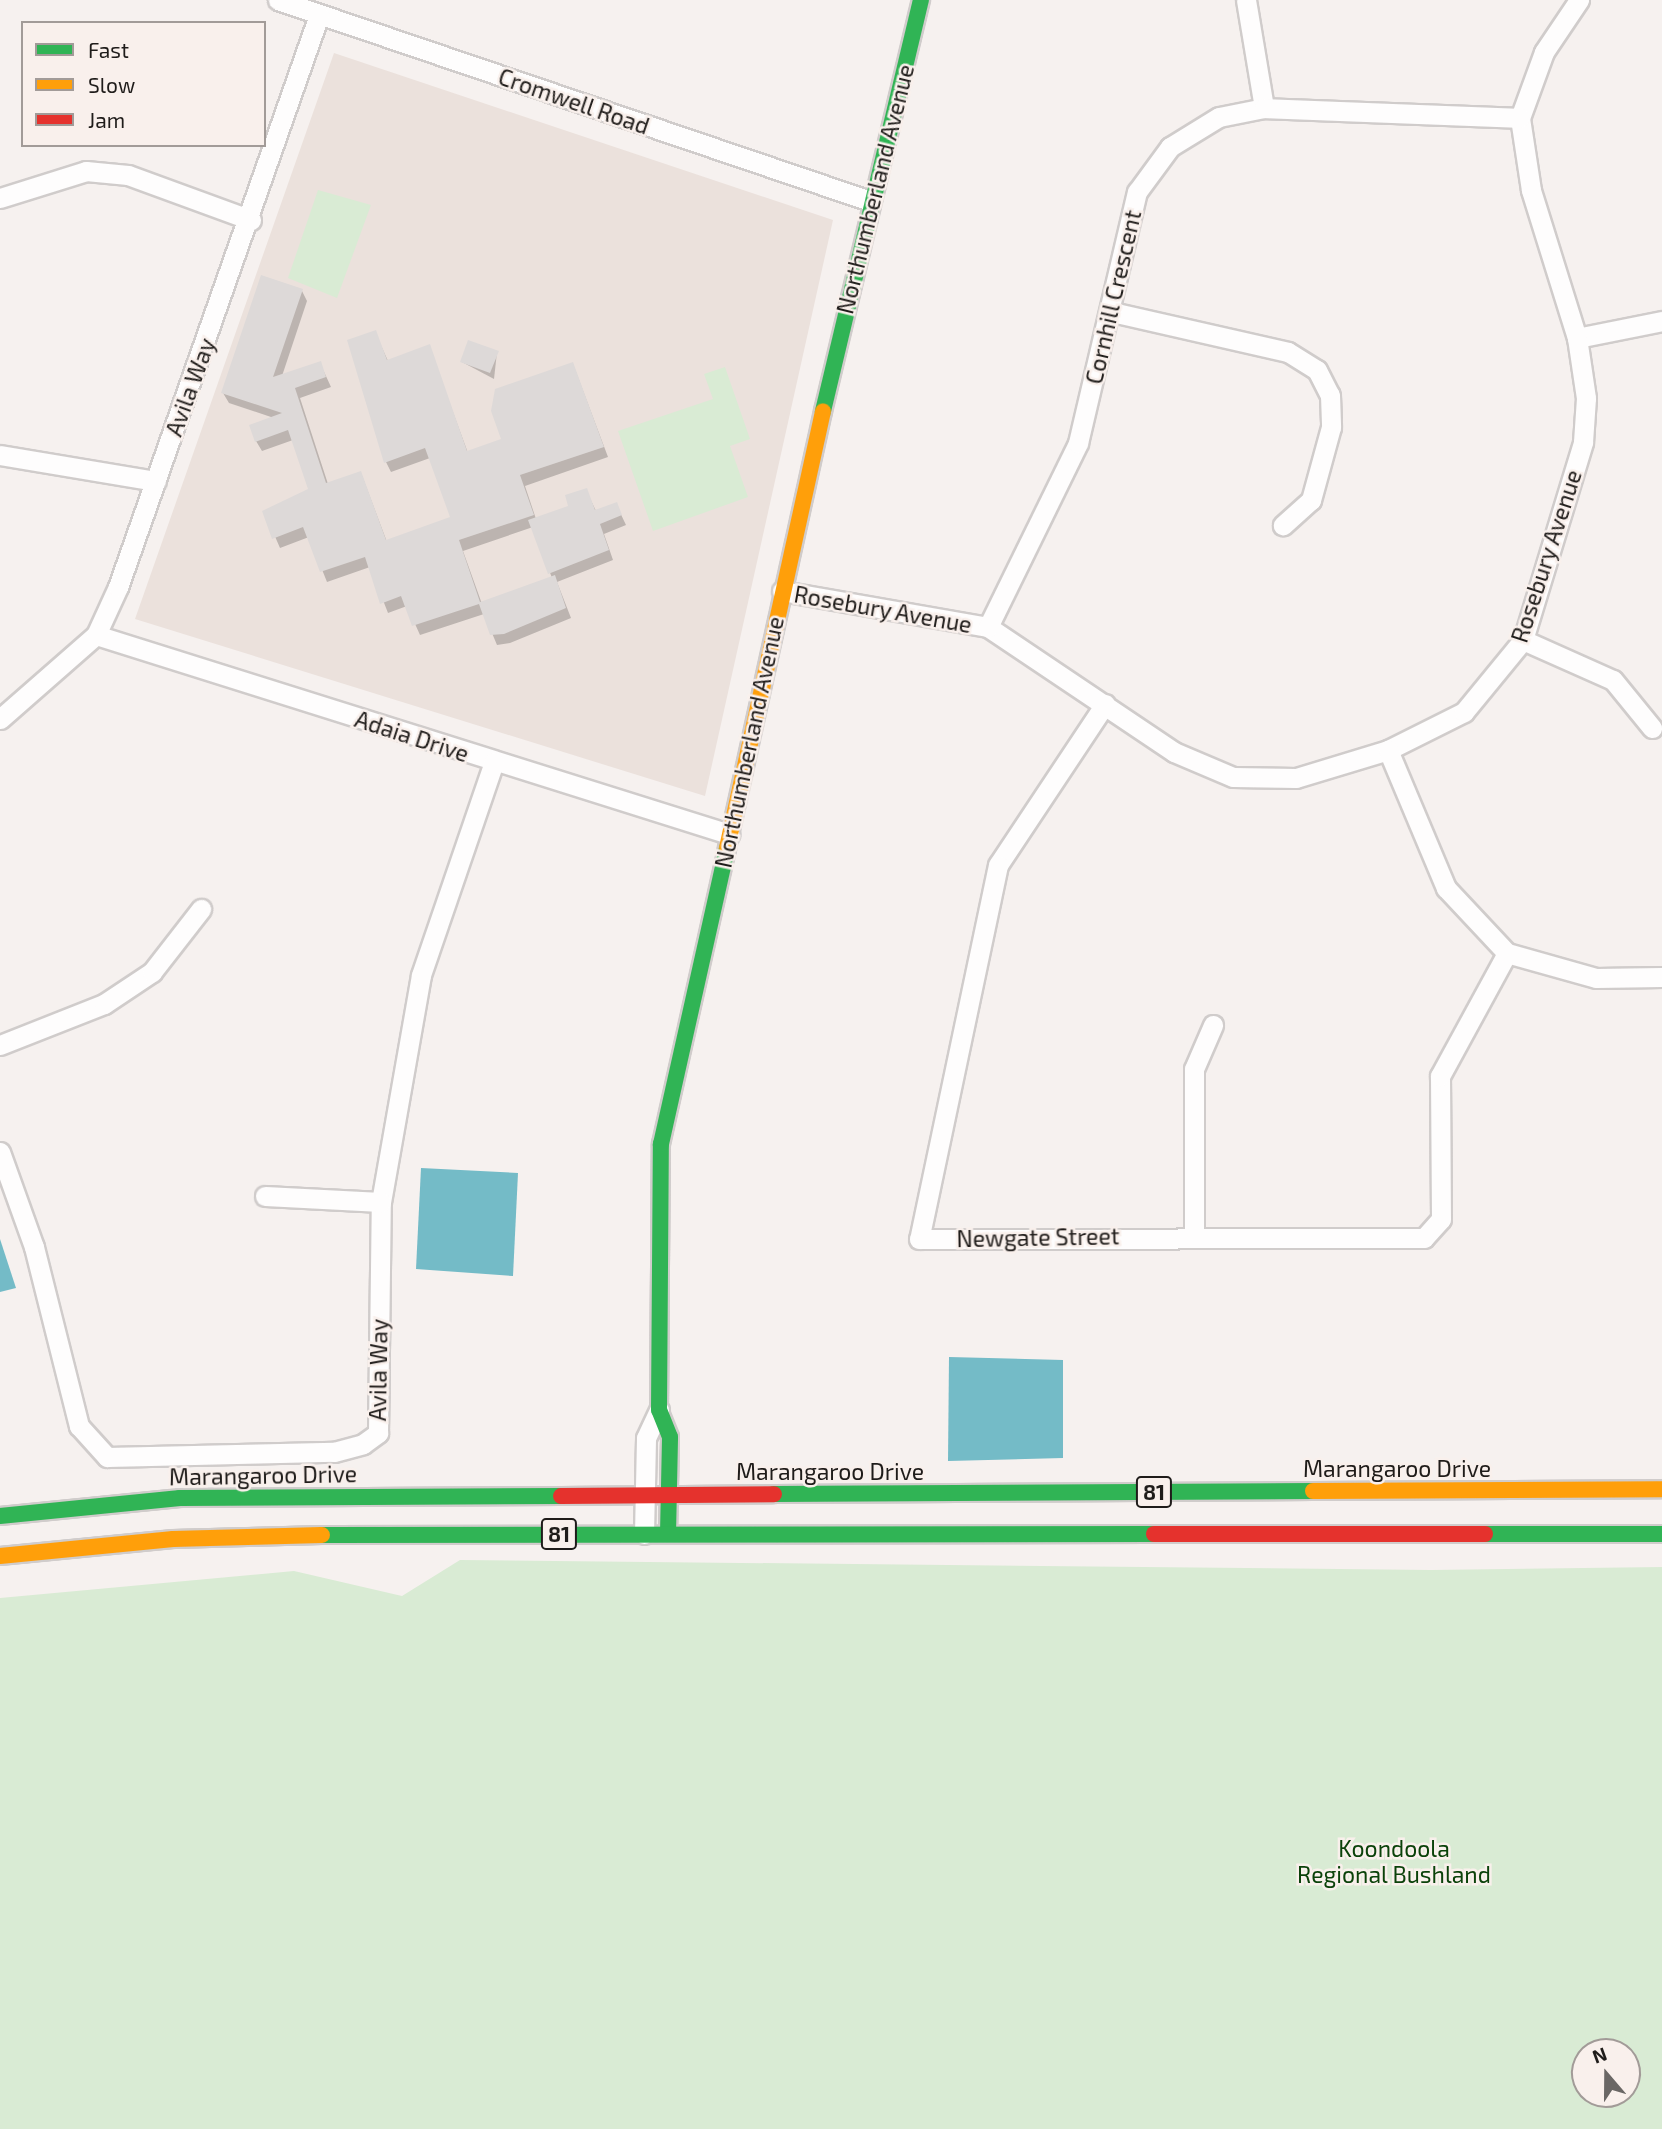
<!DOCTYPE html>
<style>
body{margin:0}
#map{position:relative;width:1662px;height:2129px;overflow:hidden;background:#f6f1ef;font-family:"Exo 2",sans-serif}
div>[style]{position:absolute}
.built>*{inset:0;background:#ebe1dc}
.green>*{inset:0;background:#d9ebd4}
.water>*{inset:0;background:#74bbc7}
.shadow>*{inset:0;background:#0003}
.building>*{inset:0;background:#ddd9d8}
.roads{filter:drop-shadow(2px 0 #d0cccb) drop-shadow(-2px 0 #d0cccb) drop-shadow(0 2px #d0cccb) drop-shadow(0 -2px #d0cccb)}
.street>*{height:19px;margin:-9.5px;padding:0 9.5px;transform-origin:9.5px;border-radius:9.5px;background:#fefdfd}
.fast>*{height:16px;margin:-8px;padding:0 8px;transform-origin:8px;border-radius:8px;background:#30b455}
.slow>*{height:16px;margin:-8px;padding:0 8px;transform-origin:8px;border-radius:8px;background:#ff9f0a}
.jam>*{height:16px;margin:-8px;padding:0 8px;transform-origin:8px;border-radius:8px;background:#e5322d}
span{translate:-50% -50%;white-space:nowrap;text-align:center;line-height:1.15;-webkit-text-stroke:5px #f9f0ec;paint-order:stroke}
.shield-label span{padding:2px 5px;background:#f9f0ec;border:2px solid;border-radius:5px;-webkit-text-stroke-width:0}
.shield-label{font-size:21px;color:#1f1c1a;font-weight:700}
.street-label{font-size:23px;color:#1f1c1a}
.park-label{font-size:23px;color:#0b420a}
.legend{position:absolute;left:21px;top:21px;width:245px;height:126px;box-sizing:border-box;background:#f9f0ec;border:2px solid #a29b98;margin:0;padding:9px 12px;list-style:none;font-size:21px;color:#1f1c1a}
.legend li{display:flex;align-items:center;gap:14px;height:35px}
.legend b{width:35px;border:2px solid #a29b98}
.north{position:absolute;left:1571px;top:2038px;width:70px;height:70px;box-sizing:border-box;background:#f9f0ec;border:2px solid #a29b98;border-radius:50%;rotate:340deg;font-size:19px;font-weight:700;line-height:28px;text-align:center;color:#1f1c1a}
.north::after{content:'';display:block;margin:auto;width:24px;height:32px;background:#6a6765;clip-path:polygon(50% 0,100% 100%,50% 72%,0 100%)}
</style>
<div id="map">
<div class="built">
<div style="clip-path:polygon(334px 53px,833px 220px,705px 796px,135px 619px)"></div>
</div>
<div class="green">
<div style="clip-path:polygon(318px 190px,371px 205px,337px 298px,288px 278px)"></div>
<div style="clip-path:polygon(725px 367px,750px 439px,730px 446px,748px 497px,653px 531px,618px 431px,713px 399px,704px 374px)"></div>
<div style="clip-path:polygon(evenodd,460px 1560px,1431px 1570px,1662px 1567px,1662px 2129px,0 2129px,0 1598px,294px 1571px,402px 1596px,460px 1560px,1585px 2052px,1627px 2052px,1627px 2094px,1585px 2094px,1585px 2052px)"></div>
</div>
<div class="water">
<div style="clip-path:polygon(421px 1168px,518px 1173px,513px 1276px,416px 1269px)"></div>
<div style="clip-path:polygon(0 1239px,16px 1288px,0 1292px)"></div>
<div style="clip-path:polygon(949px 1357px,1063px 1360px,1063px 1458px,948px 1461px)"></div>
</div>
<div class="shadow">
<div style="clip-path:polygon(evenodd,302px 291px,307px 301px,282px 376px,320px 363px,331px 387px,300px 398px,328px 484px,361px 473px,387px 542px,452px 518px,430px 458px,391px 472px,386px 462px,375px 332px,388px 361px,429px 347px,468px 453px,503px 440px,573px 364px,608px 457px,525px 486px,536px 519px,570px 507px,586px 490px,596px 511px,616px 504px,626px 525px,604px 534px,613px 560px,557px 582px,571px 618px,510px 643px,497px 645px,484px 614px,420px 635px,407px 606px,388px 613px,370px 567px,327px 582px,309px 537px,280px 548px,264px 511px,311px 490px,293px 440px,262px 451px,256px 441px,274px 418px,229px 403px,223px 393px,302px 291px,533px 527px,552px 578px,482px 604px,463px 551px,533px 527px)"></div>
<div style="clip-path:polygon(497px 352px,494px 379px,462px 362px)"></div>
</div>
<div class="building">
<div style="clip-path:polygon(261px 275px,303px 289px,273px 377px,321px 361px,326px 377px,295px 388px,326px 483px,361px 471px,386px 540px,450px 517px,425px 448px,384px 463px,347px 340px,376px 330px,387px 360px,430px 344px,467px 451px,501px 439px,491px 411px,495px 389px,573px 362px,604px 447px,520px 475px,534px 515px,459px 540px,480px 602px,555px 575px,566px 608px,504px 634px,490px 635px,479px 604px,412px 626px,401px 596px,380px 604px,365px 557px,320px 572px,303px 527px,272px 539px,262px 511px,308px 489px,288px 430px,255px 442px,249px 425px,282px 413px,221px 393px)"></div>
<div style="clip-path:polygon(468px 340px,499px 351px,490px 373px,460px 362px)"></div>
<div style="clip-path:polygon(587px 488px,595px 510px,617px 502px,622px 515px,600px 524px,609px 550px,548px 574px,528px 520px,568px 506px,565px 495px)"></div>
</div>
<div class="roads">
<div class="street">
<div style="left:278px;top:0;width:625px;rotate:18.75deg"></div>
<div style="left:1246px;top:0;width:109px;rotate:80.5deg"></div>
<div style="left:0;top:198px;width:90px;rotate:-17.4deg"></div>
<div style="left:86px;top:171px;width:42px;rotate:5.4deg"></div>
<div style="left:128px;top:175px;width:131px;rotate:20.1deg"></div>
<div style="left:1112px;top:312px;width:180px;rotate:12.8deg"></div>
<div style="left:1288px;top:352px;width:34px;rotate:32deg"></div>
<div style="left:1317px;top:370px;width:28px;rotate:63deg"></div>
<div style="left:1330px;top:395px;width:32px;rotate:88deg"></div>
<div style="left:1331px;top:427px;width:76px;rotate:105.3deg"></div>
<div style="left:1311px;top:500px;width:38px;rotate:138deg"></div>
<div style="left:1577px;top:338px;width:87px;rotate:-11.3deg"></div>
<div style="left:0;top:455px;width:158px;rotate:9.5deg"></div>
<div style="left:782px;top:591px;width:209px;rotate:9.9deg"></div>
<div style="left:988px;top:627px;width:224px;rotate:33.9deg"></div>
<div style="left:1174px;top:752px;width:64px;rotate:23deg"></div>
<div style="left:1233px;top:777px;width:63px;rotate:0.9deg"></div>
<div style="left:1296px;top:778px;width:96px;rotate:-16.9deg"></div>
<div style="left:1388px;top:750px;width:85px;rotate:-26.6deg"></div>
<div style="left:1464px;top:712px;width:93px;rotate:-50.7deg"></div>
<div style="left:1523px;top:640px;width:207px;rotate:-73.1deg"></div>
<div style="left:1583px;top:442px;width:44px;rotate:-86.1deg"></div>
<div style="left:1586px;top:398px;width:61px;rotate:-98.5deg"></div>
<div style="left:1577px;top:338px;width:155px;rotate:-107.3deg"></div>
<div style="left:1531px;top:190px;width:73px;rotate:-98.7deg"></div>
<div style="left:1520px;top:118px;width:70px;rotate:-70deg"></div>
<div style="left:1544px;top:52px;width:63px;rotate:-56.1deg"></div>
<div style="left:988px;top:627px;width:205px;rotate:-63.9deg"></div>
<div style="left:1078px;top:443px;width:258px;rotate:-76.8deg"></div>
<div style="left:1137px;top:192px;width:56px;rotate:-53.7deg"></div>
<div style="left:1170px;top:147px;width:57px;rotate:-31.5deg"></div>
<div style="left:1219px;top:117px;width:46px;rotate:-11.3deg"></div>
<div style="left:1264px;top:108px;width:256px;rotate:2.2deg"></div>
<div style="left:96px;top:635px;width:664px;rotate:17.45deg"></div>
<div style="left:1523px;top:640px;width:98px;rotate:24deg"></div>
<div style="left:1613px;top:680px;width:62px;rotate:50.9deg"></div>
<div style="left:1105px;top:704px;width:193px;rotate:123.6deg"></div>
<div style="left:998px;top:865px;width:382px;rotate:101.9deg"></div>
<div style="left:919px;top:1239px;width:505px;rotate:-0.11deg"></div>
<div style="left:1424px;top:1238px;width:25px;rotate:-48deg"></div>
<div style="left:1441px;top:1219px;width:143px;rotate:-90.4deg"></div>
<div style="left:1440px;top:1076px;width:140px;rotate:-61.4deg"></div>
<div style="left:0;top:719px;width:128px;rotate:-41.2deg"></div>
<div style="left:96px;top:635px;width:53px;rotate:-65.4deg"></div>
<div style="left:118px;top:587px;width:606px;rotate:-70.64deg"></div>
<div style="left:1388px;top:750px;width:150px;rotate:67.2deg"></div>
<div style="left:1446px;top:888px;width:89px;rotate:46.8deg"></div>
<div style="left:1507px;top:953px;width:92px;rotate:15.7deg"></div>
<div style="left:1596px;top:978px;width:66px;rotate:-0.9deg"></div>
<div style="left:0;top:1045px;width:112px;rotate:-21.5deg"></div>
<div style="left:104px;top:1004px;width:58px;rotate:-33.7deg"></div>
<div style="left:152px;top:972px;width:80px;rotate:-52.1deg"></div>
<div style="left:0;top:1152px;width:101px;rotate:70.3deg"></div>
<div style="left:34px;top:1247px;width:185px;rotate:75.9deg"></div>
<div style="left:79px;top:1426px;width:42px;rotate:47.9deg"></div>
<div style="left:107px;top:1457px;width:227px;rotate:-1.3deg"></div>
<div style="left:334px;top:1452px;width:30px;rotate:-15deg"></div>
<div style="left:363px;top:1444px;width:19px;rotate:-36deg"></div>
<div style="left:378px;top:1433px;width:231px;rotate:-89.3deg"></div>
<div style="left:381px;top:1202px;width:230px;rotate:-80deg"></div>
<div style="left:421px;top:975px;width:225px;rotate:-71.1deg"></div>
<div style="left:265px;top:1196px;width:116px;rotate:3deg"></div>
<div style="left:1194px;top:1236px;width:167px;rotate:-90deg"></div>
<div style="left:1194px;top:1069px;width:48px;rotate:-66.6deg"></div>
<div style="left:644px;top:1534px;width:96px;rotate:-88.8deg"></div>
<div style="left:646px;top:1438px;width:31px;rotate:-65deg"></div>
</div>
<div class="fast">
<div style="left:823px;top:411px;width:423px;rotate:-76.6deg"></div>
<div style="left:774px;top:1494px;width:539px;rotate:-0.32deg"></div>
<div style="left:0;top:1516px;width:181px;rotate:-5.7deg"></div>
<div style="left:180px;top:1498px;width:381px;rotate:-0.3deg"></div>
<div style="left:668px;top:1534px;width:97px;rotate:-88.8deg"></div>
<div style="left:670px;top:1437px;width:29px;rotate:-112deg"></div>
<div style="left:659px;top:1410px;width:266px;rotate:-89.6deg"></div>
<div style="left:661px;top:1144px;width:303px;rotate:-77.4deg"></div>
<div style="left:1485px;top:1534px;width:177px"></div>
<div style="left:322px;top:1535px;width:832px;rotate:-0.07deg"></div>
</div>
<div class="slow">
<div style="left:727px;top:848px;width:447px;rotate:-77.6deg"></div>
<div style="left:1313px;top:1491px;width:349px;rotate:-0.3deg"></div>
<div style="left:0;top:1556px;width:174px;rotate:-5.6deg"></div>
<div style="left:173px;top:1539px;width:149px;rotate:-1.5deg"></div>
</div>
<div class="jam">
<div style="left:561px;top:1496px;width:213px;rotate:-0.5deg"></div>
<div style="left:1154px;top:1534px;width:331px"></div>
</div>
</div>
<div class="shield-label">
<span style="left:1154px;top:1492px">81</span>
<span style="left:559px;top:1534px">81</span>
</div>
<div class="street-label">
<span style="left:574px;top:101px;rotate:19deg">Cromwell Road</span>
<span style="left:875px;top:189px;rotate:-76deg">Northumberland Avenue</span>
<span style="left:1113px;top:297px;rotate:-77deg">Cornhill Crescent</span>
<span style="left:190px;top:387px;rotate:-70deg">Avila Way</span>
<span style="left:1546px;top:556px;rotate:-72deg">Rosebury Avenue</span>
<span style="left:883px;top:609px;rotate:10deg">Rosebury Avenue</span>
<span style="left:412px;top:736px;rotate:18deg">Adaia Drive</span>
<span style="left:749px;top:742px;rotate:-78deg">Northumberland Avenue</span>
<span style="left:1038px;top:1237px;rotate:-1deg">Newgate Street</span>
<span style="left:378px;top:1370px;rotate:-89deg">Avila Way</span>
<span style="left:1397px;top:1468px">Marangaroo Drive</span>
<span style="left:830px;top:1471px">Marangaroo Drive</span>
<span style="left:263px;top:1475px;rotate:-1deg">Marangaroo Drive</span>
</div>
<div class="park-label">
<span style="left:1394px;top:1861px">Koondoola<br>Regional Bushland</span>
</div>
<ul class="legend">
<li><b style="height:9px;background:#30b455"></b>Fast</li>
<li><b style="height:9px;background:#ff9f0a"></b>Slow</li>
<li><b style="height:9px;background:#e5322d"></b>Jam</li>
</ul>
<div class="north">N</div>
</div>
